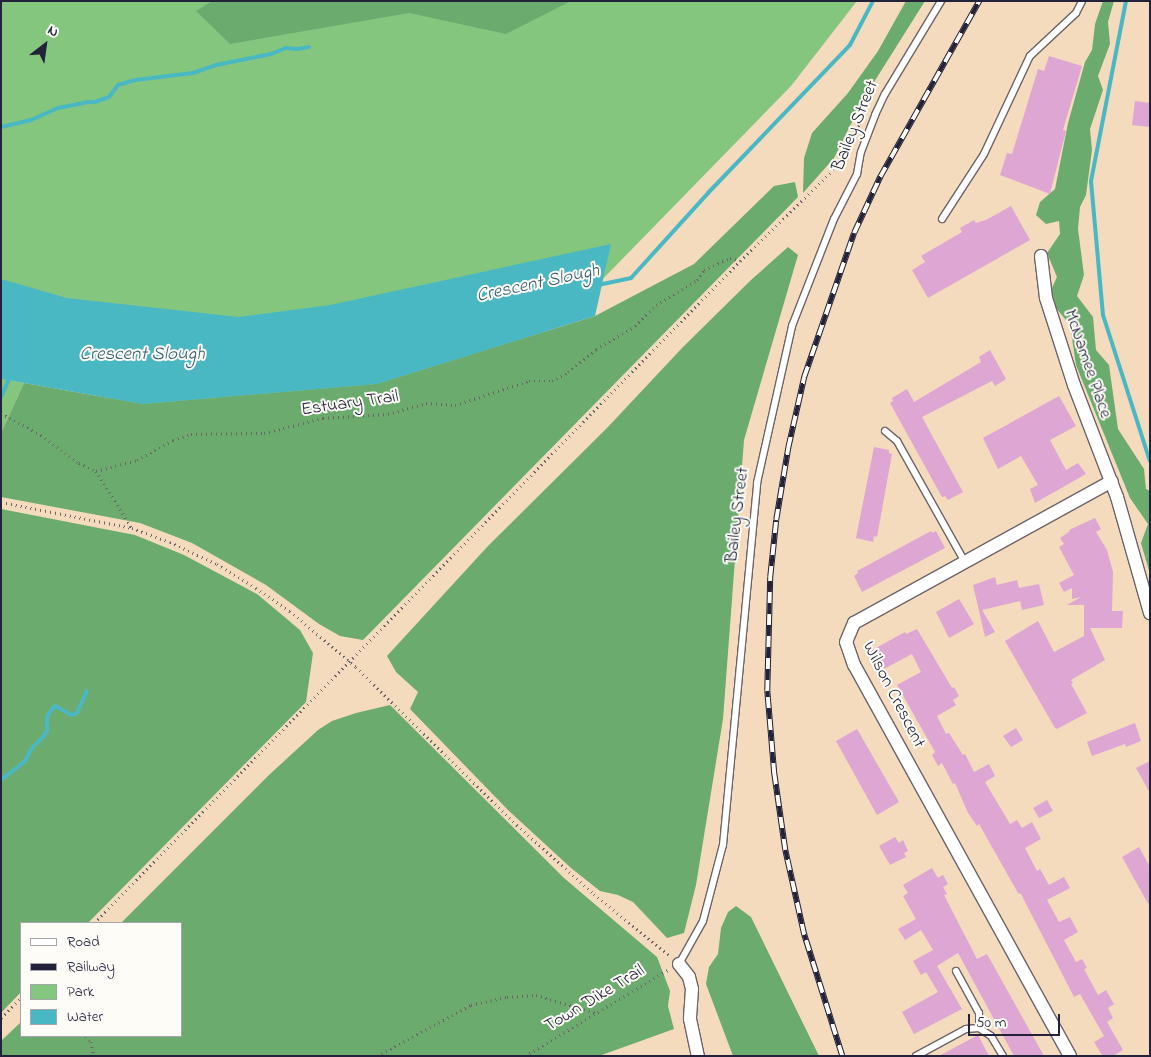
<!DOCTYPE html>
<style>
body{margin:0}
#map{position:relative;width:1151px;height:1057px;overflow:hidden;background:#f4dbbe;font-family:"Indie Flower",sans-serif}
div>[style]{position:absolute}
.green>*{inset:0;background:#85c67f}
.forest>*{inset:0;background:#6cab6e}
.water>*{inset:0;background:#4ab8c3}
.stream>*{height:4px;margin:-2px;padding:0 2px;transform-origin:2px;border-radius:2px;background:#4ab8c3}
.building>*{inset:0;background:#dda6d3}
.path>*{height:2.5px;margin-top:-1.25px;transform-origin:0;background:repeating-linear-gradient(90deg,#6c6369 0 1px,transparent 0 5px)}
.roads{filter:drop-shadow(1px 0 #6c6369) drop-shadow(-1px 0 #6c6369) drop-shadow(0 1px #6c6369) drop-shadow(0 -1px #6c6369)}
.lane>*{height:6px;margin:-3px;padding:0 3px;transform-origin:3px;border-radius:3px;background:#fff}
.street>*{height:12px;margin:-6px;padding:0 6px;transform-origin:6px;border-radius:6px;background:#fff}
.rail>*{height:5.5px;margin-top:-2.75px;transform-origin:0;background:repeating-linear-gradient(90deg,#fdfcf7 0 11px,#22223b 0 22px);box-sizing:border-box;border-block:1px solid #22223b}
span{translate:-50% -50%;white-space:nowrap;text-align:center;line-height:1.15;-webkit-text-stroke:4px #fdfcf7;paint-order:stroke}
.street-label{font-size:18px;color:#22223b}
.water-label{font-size:19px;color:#325e71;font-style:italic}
.frame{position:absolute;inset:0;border:2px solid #22223b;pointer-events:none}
.legend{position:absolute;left:20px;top:922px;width:162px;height:115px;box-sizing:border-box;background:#fdfcf7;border:1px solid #a5a5ac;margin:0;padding:6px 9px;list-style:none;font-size:15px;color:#22223b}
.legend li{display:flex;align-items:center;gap:10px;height:25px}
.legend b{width:25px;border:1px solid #a5a5ac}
.north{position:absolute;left:20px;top:20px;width:50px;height:50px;-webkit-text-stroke:4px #fdfcf7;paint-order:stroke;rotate:30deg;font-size:14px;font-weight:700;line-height:20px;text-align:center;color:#22223b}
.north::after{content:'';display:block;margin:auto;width:18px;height:22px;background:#22223b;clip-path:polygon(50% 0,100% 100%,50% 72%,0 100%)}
.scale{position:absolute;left:968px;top:1014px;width:92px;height:22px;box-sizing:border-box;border:2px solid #22223b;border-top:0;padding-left:6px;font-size:15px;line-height:18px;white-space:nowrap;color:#22223b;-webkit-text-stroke:4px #fdfcf7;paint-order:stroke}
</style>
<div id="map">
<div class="green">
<div style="clip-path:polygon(1px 1px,857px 1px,791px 86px,557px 326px,447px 379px,187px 421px,1px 368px)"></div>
<div style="clip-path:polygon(2px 379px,24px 383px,1px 433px,1px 380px)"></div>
</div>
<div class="forest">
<div style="clip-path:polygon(212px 1px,571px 1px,506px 34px,409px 13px,230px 44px,196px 11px)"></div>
<div style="clip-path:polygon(906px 1px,925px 1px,864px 98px,834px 158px,803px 193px,804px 158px,812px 133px,848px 93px,878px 51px)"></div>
<div style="clip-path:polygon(1103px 1px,1114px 1px,1108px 22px,1110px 44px,1098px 76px,1103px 90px,1090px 129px,1092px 150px,1086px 195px,1080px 207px,1078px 229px,1084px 275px,1077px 296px,1093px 317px,1096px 350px,1109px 365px,1118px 429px,1144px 469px,1146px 489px,1150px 491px,1150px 574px,1141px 543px,1148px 524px,1130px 498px,1076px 365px,1070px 325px,1056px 308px,1051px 290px,1057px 277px,1047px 253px,1060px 234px,1059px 221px,1046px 224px,1036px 215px,1040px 202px,1055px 189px,1068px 123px,1085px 62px,1092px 50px,1095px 24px)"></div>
<div style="clip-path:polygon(795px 182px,798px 197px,363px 640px,340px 636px,319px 624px,266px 585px,192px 543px,140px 523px,1px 497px,1px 433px,24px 383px,143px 404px,377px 384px,595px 316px,694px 264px,774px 186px)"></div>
<div style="clip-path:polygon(788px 247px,798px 255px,744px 440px,723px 719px,696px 885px,684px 933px,667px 938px,633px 902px,618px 895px,600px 891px,571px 868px,508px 810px,410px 709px,418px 692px,396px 672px,387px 656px,488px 546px,607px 428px,683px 347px,751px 280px)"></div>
<div style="clip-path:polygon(1px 509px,135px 535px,184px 555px,257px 594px,300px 630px,313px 653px,306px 702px,88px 923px,21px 923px,21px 992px,1px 1013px)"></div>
<div style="clip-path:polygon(390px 705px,564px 878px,657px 957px,670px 991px,668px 1006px,674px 1029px,599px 1056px,1px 1056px,1px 1041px,21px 1022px,21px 1036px,181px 1036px,181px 923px,121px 923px,269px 775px,318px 730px,332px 721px,356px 713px)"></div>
<div style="clip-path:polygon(736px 906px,751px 917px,819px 1056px,733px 1056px,706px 984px,709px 967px,718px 954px,721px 928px,728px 912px)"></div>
</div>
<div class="water">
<div style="clip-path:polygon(611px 244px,595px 316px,377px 384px,143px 404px,1px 379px,1px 279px,67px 298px,239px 317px,330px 305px)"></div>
</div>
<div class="stream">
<div style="left:1126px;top:1px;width:183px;rotate:101deg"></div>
<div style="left:1091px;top:181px;width:135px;rotate:84.9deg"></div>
<div style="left:1103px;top:315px;width:153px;rotate:72.2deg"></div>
<div style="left:1px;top:127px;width:31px;rotate:-13deg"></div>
<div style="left:31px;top:120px;width:30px;rotate:-24deg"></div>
<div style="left:58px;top:108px;width:31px;rotate:-11deg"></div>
<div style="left:88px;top:102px;width:7px"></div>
<div style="left:95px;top:102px;width:15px;rotate:-20deg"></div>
<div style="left:109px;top:97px;width:15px;rotate:-53deg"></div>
<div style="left:118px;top:85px;width:19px;rotate:-16deg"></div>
<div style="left:136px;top:80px;width:57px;rotate:-7deg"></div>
<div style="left:193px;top:73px;width:24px;rotate:-19deg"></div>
<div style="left:216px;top:65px;width:56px;rotate:-11.3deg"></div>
<div style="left:271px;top:54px;width:16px;rotate:-22deg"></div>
<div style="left:286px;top:48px;width:11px;rotate:5deg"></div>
<div style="left:297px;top:49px;width:12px;rotate:-9deg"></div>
<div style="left:598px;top:285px;width:34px;rotate:-12deg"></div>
<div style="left:631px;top:278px;width:115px;rotate:-47.8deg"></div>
<div style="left:708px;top:193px;width:205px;rotate:-46.2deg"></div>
<div style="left:850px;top:45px;width:50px;rotate:-62.4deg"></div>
<div style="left:1px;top:397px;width:24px;rotate:-66deg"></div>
<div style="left:1px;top:780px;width:31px;rotate:-38deg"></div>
<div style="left:25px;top:761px;width:15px;rotate:-62deg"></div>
<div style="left:32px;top:748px;width:14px;rotate:-45deg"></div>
<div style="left:42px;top:738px;width:9px;rotate:-54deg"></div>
<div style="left:47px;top:731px;width:14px;rotate:-90deg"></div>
<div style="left:47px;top:717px;width:9px;rotate:-58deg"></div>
<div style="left:52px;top:709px;width:4px;rotate:-45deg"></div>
<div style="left:55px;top:706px;width:19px;rotate:28deg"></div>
<div style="left:72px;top:715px;width:5px;rotate:-22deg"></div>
<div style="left:77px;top:713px;width:24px;rotate:-66deg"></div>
</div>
<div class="building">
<div style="clip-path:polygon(1049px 56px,1082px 66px,1063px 130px,1066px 131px,1050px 194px,1000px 175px,1007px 153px,1012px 154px,1038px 69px,1044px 71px)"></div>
<div style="clip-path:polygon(1135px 101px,1150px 103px,1150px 127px,1132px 125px)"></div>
<div style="clip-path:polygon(1011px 206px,1030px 240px,928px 298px,912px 270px,925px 262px,921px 256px,962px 232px,960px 228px,974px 220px,976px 223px,986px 220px)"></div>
<div style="clip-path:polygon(990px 350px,1006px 379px,995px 386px,992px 381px,922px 417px,963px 492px,948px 500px,945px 496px,942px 497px,890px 403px,893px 401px,892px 398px,907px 389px,914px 402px,981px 362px,979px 357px)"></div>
<div style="clip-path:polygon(1059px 396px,1076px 426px,1050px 440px,1066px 470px,1078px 463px,1086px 474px,1035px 503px,1030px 489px,1038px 485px,1021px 456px,998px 469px,983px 438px)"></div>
<div style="clip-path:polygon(874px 447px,889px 450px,889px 453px,892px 454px,877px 537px,874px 536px,873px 542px,856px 538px)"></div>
<div style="clip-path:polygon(1095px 518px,1101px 529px,1096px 532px,1107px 550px,1113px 572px,1112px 611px,1123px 611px,1122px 628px,1090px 628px,1105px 660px,1071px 680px,1073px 683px,1071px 684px,1087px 713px,1057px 729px,1055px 728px,1005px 641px,1038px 621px,1054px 652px,1084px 636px,1084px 605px,1067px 605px,1081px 597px,1072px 599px,1072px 588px,1064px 592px,1059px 583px,1074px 575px,1059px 547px,1064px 544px,1060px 538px,1070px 531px,1069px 530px)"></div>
<div style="clip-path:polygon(931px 531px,932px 533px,936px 531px,945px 548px,862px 592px,854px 576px,858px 573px,857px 571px)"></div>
<div style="clip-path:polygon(995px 577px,997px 585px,1017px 580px,1019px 588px,1039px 584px,1044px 605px,1022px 610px,1020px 601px,982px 610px,995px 632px,985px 637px,973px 585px)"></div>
<div style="clip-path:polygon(959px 599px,974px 624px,949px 638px,936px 612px)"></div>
<div style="clip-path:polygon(917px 629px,952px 688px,954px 687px,959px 696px,953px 700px,956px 705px,937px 716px,946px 734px,949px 733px,963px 755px,965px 754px,974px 772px,989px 764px,995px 776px,985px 782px,1010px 824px,1017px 820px,1022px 828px,1032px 822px,1041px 839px,1025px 848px,1037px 871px,1040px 869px,1049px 885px,1064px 877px,1070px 888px,1047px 900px,1059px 922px,1070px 917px,1078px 932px,1064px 940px,1076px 962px,1082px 959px,1087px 968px,1084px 969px,1098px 995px,1106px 990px,1114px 1004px,1108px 1008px,1113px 1018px,1107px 1022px,1123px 1050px,1113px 1056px,1103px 1056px,1100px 1052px,1094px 1042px,1104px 1036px,1080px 994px,1074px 997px,1021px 894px,1018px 893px,979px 824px,977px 826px,968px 813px,955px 783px,953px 784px,942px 763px,938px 766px,932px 755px,935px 752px,897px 685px,921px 672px,912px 654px,880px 671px,877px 671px,867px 653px,905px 632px,906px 634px)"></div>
<div style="clip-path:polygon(1135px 723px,1141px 741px,1126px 747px,1125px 744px,1092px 756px,1087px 742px)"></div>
<div style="clip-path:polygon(1016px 728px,1023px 740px,1011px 747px,1003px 736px)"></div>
<div style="clip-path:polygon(857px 729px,899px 802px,877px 815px,836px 741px)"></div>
<div style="clip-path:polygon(1150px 761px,1150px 793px,1136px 768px)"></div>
<div style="clip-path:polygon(1047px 800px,1053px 811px,1039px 818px,1033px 808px)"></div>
<div style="clip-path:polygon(895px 837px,899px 843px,903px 840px,908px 851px,904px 853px,906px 857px,890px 865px,879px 846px)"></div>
<div style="clip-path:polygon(1139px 847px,1150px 867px,1150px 907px,1122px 857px)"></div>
<div style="clip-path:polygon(932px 868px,938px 878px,943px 875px,948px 884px,943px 887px,947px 894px,944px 895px,977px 959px,987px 954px,1044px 1056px,1014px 1056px,958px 953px,937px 966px,962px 1009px,914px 1034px,902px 1012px,938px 992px,926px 972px,921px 975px,913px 961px,933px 950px,921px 930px,905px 940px,898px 929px,916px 919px,903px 896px,908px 893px,903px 885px)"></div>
<div style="clip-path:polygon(978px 1035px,989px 1056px,939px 1056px)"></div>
</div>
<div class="path">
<div style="left:1px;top:413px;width:46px;rotate:28.8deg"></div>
<div style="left:41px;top:435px;width:47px;rotate:36.4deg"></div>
<div style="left:79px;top:463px;width:19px;rotate:25deg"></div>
<div style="left:96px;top:471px;width:42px;rotate:-15deg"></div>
<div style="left:137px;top:460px;width:41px;rotate:-29.1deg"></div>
<div style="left:173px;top:440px;width:19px;rotate:-18deg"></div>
<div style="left:191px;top:434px;width:73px;rotate:-0.8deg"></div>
<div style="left:264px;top:433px;width:61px;rotate:-14.3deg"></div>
<div style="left:323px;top:418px;width:65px;rotate:-3.5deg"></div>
<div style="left:388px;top:414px;width:40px;rotate:-16deg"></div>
<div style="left:426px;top:403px;width:29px;rotate:4deg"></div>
<div style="left:455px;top:405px;width:78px;rotate:-18deg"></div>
<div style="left:529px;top:381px;width:23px"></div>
<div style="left:552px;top:381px;width:18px;rotate:-29deg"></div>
<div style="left:568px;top:372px;width:36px;rotate:-39deg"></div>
<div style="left:596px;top:349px;width:45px;rotate:-30.5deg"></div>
<div style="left:635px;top:326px;width:30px;rotate:-45deg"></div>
<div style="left:656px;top:305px;width:48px;rotate:-31.4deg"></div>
<div style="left:697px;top:280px;width:12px;rotate:-55deg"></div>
<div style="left:704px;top:270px;width:29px;rotate:-25deg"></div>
<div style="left:730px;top:258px;width:10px;rotate:17deg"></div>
<div style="left:96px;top:471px;width:67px;rotate:57.7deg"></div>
<div style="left:1px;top:502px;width:134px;rotate:11.2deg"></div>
<div style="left:132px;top:528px;width:40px;rotate:20.2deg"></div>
<div style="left:170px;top:542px;width:52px;rotate:25.1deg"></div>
<div style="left:217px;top:564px;width:46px;rotate:31.6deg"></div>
<div style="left:256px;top:588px;width:41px;rotate:34.1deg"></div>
<div style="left:290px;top:611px;width:87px;rotate:40.3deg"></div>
<div style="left:356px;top:667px;width:226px;rotate:44.5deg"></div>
<div style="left:517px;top:825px;width:103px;rotate:41.9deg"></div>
<div style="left:594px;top:894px;width:98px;rotate:39.2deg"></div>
<div style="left:94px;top:923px;width:925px;rotate:-45.7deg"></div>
<div style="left:740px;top:261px;width:136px;rotate:-44.4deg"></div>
<div style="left:837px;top:166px;width:35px;rotate:-65deg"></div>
<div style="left:852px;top:134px;width:13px;rotate:-51deg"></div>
<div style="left:860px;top:124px;width:3px"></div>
<div style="left:1px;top:1018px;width:29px;rotate:-46deg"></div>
<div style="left:86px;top:1036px;width:8px;rotate:50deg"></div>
<div style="left:91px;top:1042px;width:14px;rotate:78deg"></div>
<div style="left:377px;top:1056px;width:107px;rotate:-28.5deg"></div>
<div style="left:471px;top:1005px;width:37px;rotate:-13deg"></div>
<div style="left:507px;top:997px;width:29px;rotate:-4deg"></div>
<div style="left:536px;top:995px;width:63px;rotate:16.7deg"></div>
<div style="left:525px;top:1056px;width:168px;rotate:-31.1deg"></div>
</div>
<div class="roads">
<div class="lane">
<div style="left:942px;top:219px;width:77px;rotate:-57.1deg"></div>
<div style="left:984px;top:154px;width:108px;rotate:-64.9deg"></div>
<div style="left:1030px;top:56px;width:63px;rotate:-43.1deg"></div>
<div style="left:1076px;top:13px;width:13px;rotate:-63deg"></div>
<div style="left:885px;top:431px;width:16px;rotate:40deg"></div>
<div style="left:897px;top:441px;width:139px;rotate:60.7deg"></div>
<div style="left:679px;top:964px;width:49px;rotate:-60.8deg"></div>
<div style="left:703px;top:921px;width:79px;rotate:-75.3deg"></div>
<div style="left:723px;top:845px;width:364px;rotate:-84.6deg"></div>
<div style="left:757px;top:483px;width:161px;rotate:-77.4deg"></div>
<div style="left:792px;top:326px;width:115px;rotate:-68.6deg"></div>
<div style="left:834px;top:219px;width:51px;rotate:-62.9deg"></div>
<div style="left:857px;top:174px;width:22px;rotate:-80deg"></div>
<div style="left:861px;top:152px;width:40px;rotate:-69deg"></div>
<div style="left:875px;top:115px;width:23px;rotate:-65deg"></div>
<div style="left:885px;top:94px;width:109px;rotate:-58.9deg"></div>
<div style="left:956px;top:971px;width:48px;rotate:61.3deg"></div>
<div style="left:979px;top:1013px;width:15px;rotate:90deg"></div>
<div style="left:916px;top:1056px;width:57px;rotate:-28.4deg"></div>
<div style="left:966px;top:1029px;width:13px;rotate:-4deg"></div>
<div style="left:979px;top:1028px;width:14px;rotate:34deg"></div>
<div style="left:991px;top:1036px;width:23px;rotate:59deg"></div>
</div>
<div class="street">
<div style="left:1041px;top:256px;width:42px;rotate:83.2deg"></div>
<div style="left:1046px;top:298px;width:91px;rotate:72.2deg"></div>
<div style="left:1074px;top:385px;width:120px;rotate:69deg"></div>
<div style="left:1117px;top:497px;width:121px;rotate:74.1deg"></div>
<div style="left:679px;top:964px;width:16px;rotate:52deg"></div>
<div style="left:689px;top:977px;width:12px;rotate:76deg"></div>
<div style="left:692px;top:989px;width:30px;rotate:94deg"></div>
<div style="left:690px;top:1019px;width:38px;rotate:78deg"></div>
<div style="left:1070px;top:1056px;width:447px;rotate:-118.9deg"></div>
<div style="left:854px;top:665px;width:24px;rotate:-109deg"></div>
<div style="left:846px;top:642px;width:21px;rotate:-67deg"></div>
<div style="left:854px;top:623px;width:294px;rotate:-28.8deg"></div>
</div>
</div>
<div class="rail">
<div style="left:842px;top:1056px;width:127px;rotate:-107.4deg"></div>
<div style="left:804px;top:935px;width:87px;rotate:-102.6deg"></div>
<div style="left:785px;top:850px;width:77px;rotate:-98.2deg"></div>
<div style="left:774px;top:774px;width:83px;rotate:-94.8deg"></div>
<div style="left:767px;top:691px;width:114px;rotate:-88.5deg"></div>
<div style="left:770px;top:577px;width:57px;rotate:-84deg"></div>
<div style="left:776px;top:520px;width:73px;rotate:-80.5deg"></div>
<div style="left:788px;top:448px;width:73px;rotate:-77.3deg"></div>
<div style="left:804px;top:377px;width:152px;rotate:-70.9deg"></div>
<div style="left:854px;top:233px;width:62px;rotate:-65.1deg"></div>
<div style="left:880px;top:177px;width:202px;rotate:-60.6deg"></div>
</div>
<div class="street-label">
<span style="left:856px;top:126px;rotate:-68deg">Bailey Street</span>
<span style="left:1087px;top:364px;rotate:71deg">McNamee Place</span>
<span style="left:350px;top:404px;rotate:-8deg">Estuary Trail</span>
<span style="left:738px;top:515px;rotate:-83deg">Bailey Street</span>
<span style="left:893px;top:695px;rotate:63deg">Wilson Crescent</span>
<span style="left:595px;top:999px;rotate:-31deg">Town Dike Trail</span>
</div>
<div class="water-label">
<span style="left:538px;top:284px;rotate:-12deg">Crescent Slough</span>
<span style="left:142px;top:355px">Crescent Slough</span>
</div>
<div class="frame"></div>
<ul class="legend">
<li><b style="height:6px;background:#fff"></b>Road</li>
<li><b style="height:6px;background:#22223b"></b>Railway</li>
<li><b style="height:14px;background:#85c67f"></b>Park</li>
<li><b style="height:14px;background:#4ab8c3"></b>Water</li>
</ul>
<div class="north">N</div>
<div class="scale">50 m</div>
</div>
